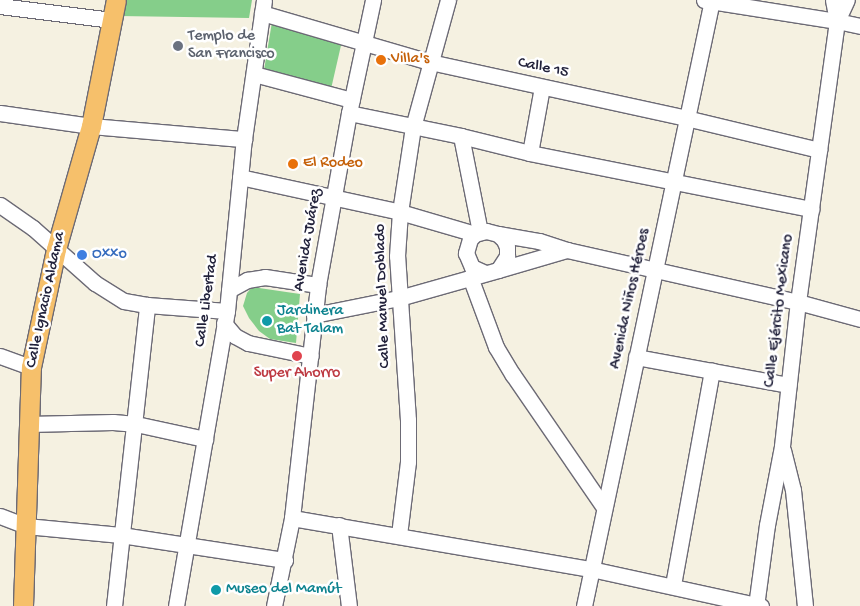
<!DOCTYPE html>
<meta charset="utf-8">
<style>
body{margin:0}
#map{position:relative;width:860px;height:606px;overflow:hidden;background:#f5f1e1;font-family:"Gochi Hand",sans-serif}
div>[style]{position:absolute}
.green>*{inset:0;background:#85ce8a}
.roads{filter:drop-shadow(1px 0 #6c6a75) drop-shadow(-1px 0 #6c6a75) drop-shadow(0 1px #6c6a75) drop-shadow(0 -1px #6c6a75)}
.minor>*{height:15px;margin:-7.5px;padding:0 7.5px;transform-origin:7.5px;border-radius:7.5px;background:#fff}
.major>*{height:19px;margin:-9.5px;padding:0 9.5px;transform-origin:9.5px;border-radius:9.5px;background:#f6c06b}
.dots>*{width:14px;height:14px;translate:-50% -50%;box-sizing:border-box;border:2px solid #fff;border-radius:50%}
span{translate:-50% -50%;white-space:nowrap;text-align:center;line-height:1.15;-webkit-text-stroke:5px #fff;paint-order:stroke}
.worship-label{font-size:16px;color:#5b616d}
.left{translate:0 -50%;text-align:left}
.food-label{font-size:16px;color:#c56008}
.street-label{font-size:16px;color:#22223b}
.shop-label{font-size:16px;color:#366cbe}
.culture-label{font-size:16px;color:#0d838f}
.health-label{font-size:16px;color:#be3a42}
</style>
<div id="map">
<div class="green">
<div style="clip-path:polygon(122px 0,252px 0,249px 18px,119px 16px)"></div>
<div style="clip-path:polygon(272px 22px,342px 41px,331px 89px,264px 70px)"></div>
<div style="clip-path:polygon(252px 287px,300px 294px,296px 343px,270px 339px,259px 331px,249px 318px,243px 306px,247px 293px)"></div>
</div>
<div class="roads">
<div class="minor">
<div style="left:704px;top:0;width:135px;rotate:9deg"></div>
<div style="left:837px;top:21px;width:24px;rotate:12deg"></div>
<div style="left:833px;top:0;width:21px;rotate:79deg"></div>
<div style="left:0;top:6px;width:114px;rotate:7.1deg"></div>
<div style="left:262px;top:13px;width:175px;rotate:16.3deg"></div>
<div style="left:430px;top:62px;width:262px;rotate:12.3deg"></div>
<div style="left:686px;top:118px;width:137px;rotate:13.5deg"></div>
<div style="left:254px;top:74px;width:101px;rotate:14.9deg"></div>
<div style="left:0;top:113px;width:92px;rotate:8.1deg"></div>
<div style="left:91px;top:126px;width:154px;rotate:4.9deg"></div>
<div style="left:349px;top:113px;width:114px;rotate:11.6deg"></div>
<div style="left:461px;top:136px;width:71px;rotate:13.8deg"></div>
<div style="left:530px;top:153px;width:287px;rotate:11.3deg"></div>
<div style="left:461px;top:136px;width:98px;rotate:78.8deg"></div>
<div style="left:530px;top:153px;width:67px;rotate:-79.7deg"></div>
<div style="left:240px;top:177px;width:164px;rotate:12.3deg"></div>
<div style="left:400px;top:212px;width:78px;rotate:16.3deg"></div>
<div style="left:0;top:205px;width:40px;rotate:34.9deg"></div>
<div style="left:33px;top:228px;width:83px;rotate:41.6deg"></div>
<div style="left:95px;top:283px;width:34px;rotate:32deg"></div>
<div style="left:124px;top:301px;width:23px;rotate:10deg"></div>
<div style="left:147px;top:305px;width:80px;rotate:4.3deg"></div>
<div style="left:498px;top:234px;width:42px;rotate:9.7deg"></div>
<div style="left:539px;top:241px;width:29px;rotate:18deg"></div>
<div style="left:567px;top:250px;width:237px;rotate:12.7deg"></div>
<div style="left:798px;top:302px;width:64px;rotate:15.3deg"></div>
<div style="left:498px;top:270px;width:72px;rotate:-16.2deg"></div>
<div style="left:470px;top:277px;width:75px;rotate:69.6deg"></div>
<div style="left:496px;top:347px;width:33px;rotate:59deg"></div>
<div style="left:513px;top:375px;width:159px;rotate:55.5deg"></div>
<div style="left:229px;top:290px;width:21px;rotate:-29deg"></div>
<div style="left:247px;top:280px;width:18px;rotate:-9deg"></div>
<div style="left:265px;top:277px;width:54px;rotate:8.6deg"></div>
<div style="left:314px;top:315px;width:87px;rotate:-11.3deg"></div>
<div style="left:399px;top:298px;width:103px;rotate:-15.8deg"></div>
<div style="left:498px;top:270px;width:17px;rotate:-57deg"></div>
<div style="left:507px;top:256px;width:9px;rotate:-90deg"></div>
<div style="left:507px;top:247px;width:8px;rotate:-113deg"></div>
<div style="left:504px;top:240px;width:8px;rotate:-135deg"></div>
<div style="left:498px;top:234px;width:12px;rotate:-166deg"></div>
<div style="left:486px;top:231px;width:11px;rotate:165deg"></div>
<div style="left:475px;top:234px;width:7px;rotate:135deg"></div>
<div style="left:470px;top:239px;width:15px;rotate:106deg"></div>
<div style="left:466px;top:253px;width:15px;rotate:67deg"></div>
<div style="left:472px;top:267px;width:14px;rotate:25deg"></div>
<div style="left:224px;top:323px;width:17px;rotate:50deg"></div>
<div style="left:235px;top:336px;width:15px;rotate:28deg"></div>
<div style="left:248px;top:343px;width:64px;rotate:11.7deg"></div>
<div style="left:0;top:356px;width:33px;rotate:20deg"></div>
<div style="left:636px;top:357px;width:155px;rotate:10.4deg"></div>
<div style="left:28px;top:424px;width:85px;rotate:-1.3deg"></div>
<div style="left:113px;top:422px;width:23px;rotate:5deg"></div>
<div style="left:136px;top:424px;width:71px;rotate:12.3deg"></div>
<div style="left:783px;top:450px;width:41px;rotate:76deg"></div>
<div style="left:793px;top:490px;width:117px;rotate:84.1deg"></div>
<div style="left:0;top:516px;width:28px;rotate:21deg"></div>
<div style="left:26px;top:526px;width:95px;rotate:5.4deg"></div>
<div style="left:121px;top:535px;width:166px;rotate:8.7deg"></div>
<div style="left:292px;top:518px;width:303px;rotate:9.7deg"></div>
<div style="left:591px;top:569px;width:174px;rotate:12.3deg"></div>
<div style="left:339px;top:525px;width:82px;rotate:83deg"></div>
<div style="left:399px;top:535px;width:74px;rotate:-83deg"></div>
<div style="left:408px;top:462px;width:42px;rotate:-90deg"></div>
<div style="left:408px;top:420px;width:164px;rotate:-93.8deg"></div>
<div style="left:397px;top:256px;width:44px;rotate:-86.1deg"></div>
<div style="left:400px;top:212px;width:86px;rotate:-81.3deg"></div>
<div style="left:413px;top:127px;width:132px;rotate:-74.6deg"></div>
<div style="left:673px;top:585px;width:218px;rotate:-79.7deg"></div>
<div style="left:114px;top:606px;width:303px;rotate:-83.7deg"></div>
<div style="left:176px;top:606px;width:299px;rotate:-80.2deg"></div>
<div style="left:227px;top:311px;width:173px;rotate:-84.4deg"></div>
<div style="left:244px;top:139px;width:140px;rotate:-81.8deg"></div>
<div style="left:274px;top:606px;width:90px;rotate:-78.4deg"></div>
<div style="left:292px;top:518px;width:234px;rotate:-83.6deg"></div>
<div style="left:318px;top:285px;width:175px;rotate:-79.8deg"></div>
<div style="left:349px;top:113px;width:116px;rotate:-78deg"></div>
<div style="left:584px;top:606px;width:619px;rotate:-78.07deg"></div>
<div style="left:756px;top:606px;width:82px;rotate:-82.3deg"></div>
<div style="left:767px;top:525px;width:80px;rotate:-79.2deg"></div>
<div style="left:782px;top:446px;width:145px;rotate:-83.7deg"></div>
<div style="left:798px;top:302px;width:284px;rotate:-82.1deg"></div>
<div style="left:837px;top:21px;width:23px;rotate:-65deg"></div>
</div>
<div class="major">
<div style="left:23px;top:606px;width:239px;rotate:-88.1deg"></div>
<div style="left:31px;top:367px;width:121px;rotate:-78deg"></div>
<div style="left:56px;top:249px;width:128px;rotate:-74.1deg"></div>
<div style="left:91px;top:126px;width:128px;rotate:-78.8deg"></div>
</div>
</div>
<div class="dots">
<div style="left:178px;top:46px;background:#6b7280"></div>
<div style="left:381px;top:60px;background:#e8710a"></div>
<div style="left:293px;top:164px;background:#e8710a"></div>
<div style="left:82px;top:255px;background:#3f7fe0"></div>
<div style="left:267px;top:321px;background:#0f9aa8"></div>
<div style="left:297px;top:356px;background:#e0444e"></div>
<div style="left:216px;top:590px;background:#0f9aa8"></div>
</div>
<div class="worship-label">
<span class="left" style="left:188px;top:46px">Templo de<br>San Francisco</span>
</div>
<div class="food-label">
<span class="left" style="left:391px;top:60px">Villa's</span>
<span class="left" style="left:303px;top:164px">El Rodeo</span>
</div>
<div class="street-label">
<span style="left:543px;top:69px;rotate:12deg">Calle 15</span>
<span style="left:309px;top:240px;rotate:-80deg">Avenida Juárez</span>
<span style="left:384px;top:296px;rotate:-92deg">Calle Manuel Doblado</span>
<span style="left:631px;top:299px;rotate:-78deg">Avenida Niños Héroes</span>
<span style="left:47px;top:300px;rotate:-78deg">Calle Ignacio Aldama</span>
<span style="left:208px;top:301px;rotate:-82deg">Calle Libertad</span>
<span style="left:780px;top:311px;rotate:-83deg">Calle Ejército Mexicano</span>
</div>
<div class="shop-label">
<span class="left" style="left:92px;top:255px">Oxxo</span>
</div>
<div class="culture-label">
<span class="left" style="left:277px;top:321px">Jardinera<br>Bat Talam</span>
<span class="left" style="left:226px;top:590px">Museo del Mamút</span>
</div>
<div class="health-label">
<span style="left:297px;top:374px">Super Ahorro</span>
</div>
</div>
